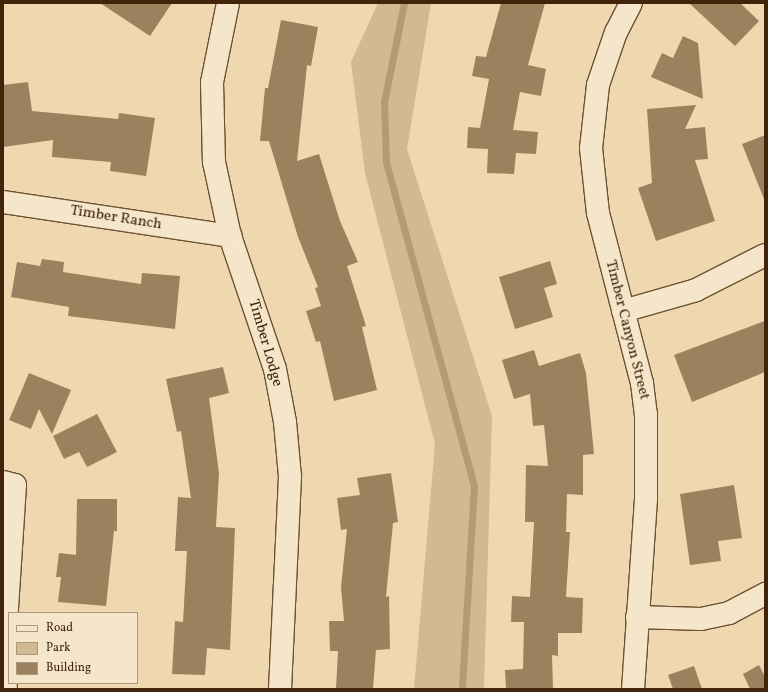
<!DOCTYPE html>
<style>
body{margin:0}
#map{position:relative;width:768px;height:692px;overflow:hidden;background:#efd8af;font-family:Vollkorn,serif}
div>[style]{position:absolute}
.green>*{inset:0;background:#d1b993}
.stream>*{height:7px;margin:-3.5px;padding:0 3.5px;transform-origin:3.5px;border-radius:3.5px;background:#b49b77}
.building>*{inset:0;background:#9b825f}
.roads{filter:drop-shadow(1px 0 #6c5132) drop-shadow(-1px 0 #6c5132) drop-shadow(0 1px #6c5132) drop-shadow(0 -1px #6c5132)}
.street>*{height:22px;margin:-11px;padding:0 11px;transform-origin:11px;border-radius:11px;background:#f5e6cb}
span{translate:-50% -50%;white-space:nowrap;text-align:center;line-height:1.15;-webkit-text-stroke:3px #f5e6cb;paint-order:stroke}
.street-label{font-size:15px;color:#412409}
.frame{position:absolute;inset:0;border:4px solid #412409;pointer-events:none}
.legend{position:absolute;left:8px;top:612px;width:130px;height:72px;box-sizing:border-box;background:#f5e6cb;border:1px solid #ad987d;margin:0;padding:5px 7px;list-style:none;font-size:12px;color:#412409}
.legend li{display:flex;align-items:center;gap:8px;height:20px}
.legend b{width:20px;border:1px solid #ad987d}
</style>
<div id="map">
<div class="green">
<div style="clip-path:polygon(378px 3px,431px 3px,407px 149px,492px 416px,484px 689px,414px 689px,435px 444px,365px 173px,351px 62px)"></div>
</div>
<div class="stream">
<div style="left:404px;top:3px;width:101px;rotate:101.4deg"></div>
<div style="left:384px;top:102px;width:60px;rotate:88.1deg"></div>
<div style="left:386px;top:162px;width:335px;rotate:74.8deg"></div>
<div style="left:474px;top:485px;width:204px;rotate:93.4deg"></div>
</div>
<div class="building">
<div style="clip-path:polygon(100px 3px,172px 3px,150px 36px)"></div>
<div style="clip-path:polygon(501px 3px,545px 3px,528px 65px,546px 69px,541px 96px,520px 92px,513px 130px,538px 132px,536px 154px,516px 153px,514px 174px,487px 173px,488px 149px,467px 148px,468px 127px,480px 128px,489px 79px,472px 76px,476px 56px,486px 57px)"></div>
<div style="clip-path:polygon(689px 3px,740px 3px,759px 21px,735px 46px)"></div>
<div style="clip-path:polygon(281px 20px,318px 27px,311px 66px,307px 65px,297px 161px,319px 154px,340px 221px,358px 262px,347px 266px,366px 326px,362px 327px,377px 390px,334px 401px,320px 341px,316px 342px,306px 311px,321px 306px,315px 288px,318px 287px,298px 237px,269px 141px,260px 141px,265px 88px,268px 88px)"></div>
<div style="clip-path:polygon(683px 36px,698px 43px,703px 99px,651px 77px,662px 53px,673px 58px)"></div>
<div style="clip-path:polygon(28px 82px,32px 111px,118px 119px,119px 113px,155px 118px,146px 176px,110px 171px,111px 162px,52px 157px,53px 140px,3px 147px,3px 85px)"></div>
<div style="clip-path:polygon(696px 105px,685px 129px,705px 127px,708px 159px,695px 160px,715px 221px,656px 241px,638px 188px,652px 183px,647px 109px)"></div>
<div style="clip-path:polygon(765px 135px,765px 199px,764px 199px,742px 144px)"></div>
<div style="clip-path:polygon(42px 259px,64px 262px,63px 272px,141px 284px,142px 273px,180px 276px,175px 329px,68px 316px,69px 307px,11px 297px,17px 262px,40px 266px)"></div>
<div style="clip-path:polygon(550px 261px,557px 284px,544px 288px,553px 317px,515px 329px,499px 277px)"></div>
<div style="clip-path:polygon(765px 321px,765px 372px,692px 402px,674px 355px)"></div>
<div style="clip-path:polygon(534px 350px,539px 366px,580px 353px,586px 373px,594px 454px,583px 455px,583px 495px,567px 494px,566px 532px,570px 532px,566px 597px,583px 598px,582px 633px,558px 633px,558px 656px,552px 655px,553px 689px,506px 689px,505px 670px,523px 669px,524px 622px,511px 622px,512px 596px,530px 597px,534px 522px,525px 522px,526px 465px,548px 466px,544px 425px,533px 426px,530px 394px,514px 399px,502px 360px)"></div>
<div style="clip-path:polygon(223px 367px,229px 393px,209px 398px,219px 473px,216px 527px,235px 528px,230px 650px,207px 648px,205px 675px,172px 674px,175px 621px,183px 622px,187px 551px,175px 551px,178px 497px,191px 498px,181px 431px,177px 432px,166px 379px)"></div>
<div style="clip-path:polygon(29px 373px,71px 390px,52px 434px,39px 409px,31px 429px,9px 420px)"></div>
<div style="clip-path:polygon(97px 414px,117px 452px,87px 467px,79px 452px,64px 459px,53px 436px)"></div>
<div style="clip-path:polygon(391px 473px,398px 522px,393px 523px,386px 597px,389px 596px,390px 649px,376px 650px,373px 689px,336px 689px,338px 651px,330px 651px,329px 621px,344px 621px,341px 587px,347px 529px,341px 530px,337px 498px,360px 495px,357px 478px)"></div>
<div style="clip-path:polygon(734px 485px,742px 538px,718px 541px,721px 561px,690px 565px,680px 494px)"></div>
<div style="clip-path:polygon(77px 499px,117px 499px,117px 531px,114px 531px,106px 606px,58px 602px,61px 577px,56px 577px,59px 553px,76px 555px)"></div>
<div style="clip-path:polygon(759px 665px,765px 677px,765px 689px,750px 689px,743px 674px)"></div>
<div style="clip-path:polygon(694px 666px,702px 689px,673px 689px,668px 675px)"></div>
</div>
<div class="roads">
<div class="street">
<div style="left:228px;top:3px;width:81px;rotate:101.4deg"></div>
<div style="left:212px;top:82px;width:80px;rotate:88.6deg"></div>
<div style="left:214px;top:162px;width:76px;rotate:77.8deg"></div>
<div style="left:230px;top:236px;width:140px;rotate:71.3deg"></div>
<div style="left:275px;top:369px;width:54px;rotate:79.3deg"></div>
<div style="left:285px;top:422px;width:55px;rotate:84.8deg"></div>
<div style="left:290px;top:477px;width:212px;rotate:92.7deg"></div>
<div style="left:631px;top:3px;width:33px;rotate:117deg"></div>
<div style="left:616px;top:32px;width:56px;rotate:108.8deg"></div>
<div style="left:598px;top:85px;width:63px;rotate:96.3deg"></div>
<div style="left:591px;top:148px;width:65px;rotate:83.9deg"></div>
<div style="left:598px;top:213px;width:176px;rotate:75.5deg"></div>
<div style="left:642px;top:383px;width:31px;rotate:83deg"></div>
<div style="left:646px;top:414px;width:85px;rotate:90deg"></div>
<div style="left:646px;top:499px;width:190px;rotate:93.9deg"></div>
<div style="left:3px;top:202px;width:230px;rotate:8.5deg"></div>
<div style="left:623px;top:311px;width:76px;rotate:-16deg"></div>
<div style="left:696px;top:290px;width:77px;rotate:-26.9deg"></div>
<div style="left:3px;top:482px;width:12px;rotate:14deg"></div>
<div style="left:15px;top:485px;width:168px;rotate:93.7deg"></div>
<div style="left:4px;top:653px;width:36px;rotate:87deg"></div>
<div style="left:637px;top:617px;width:64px;rotate:1.8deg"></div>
<div style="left:701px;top:619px;width:29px;rotate:-12deg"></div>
<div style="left:729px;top:613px;width:41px;rotate:-27.8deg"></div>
</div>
</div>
<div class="street-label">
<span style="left:116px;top:218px;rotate:9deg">Timber Ranch</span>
<span style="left:627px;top:330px;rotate:76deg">Timber Canyon Street</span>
<span style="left:265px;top:343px;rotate:74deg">Timber Lodge</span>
</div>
<div class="frame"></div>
<ul class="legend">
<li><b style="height:5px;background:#f5e6cb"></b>Road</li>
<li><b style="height:11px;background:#d1b993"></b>Park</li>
<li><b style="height:11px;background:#9b825f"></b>Building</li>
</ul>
</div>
